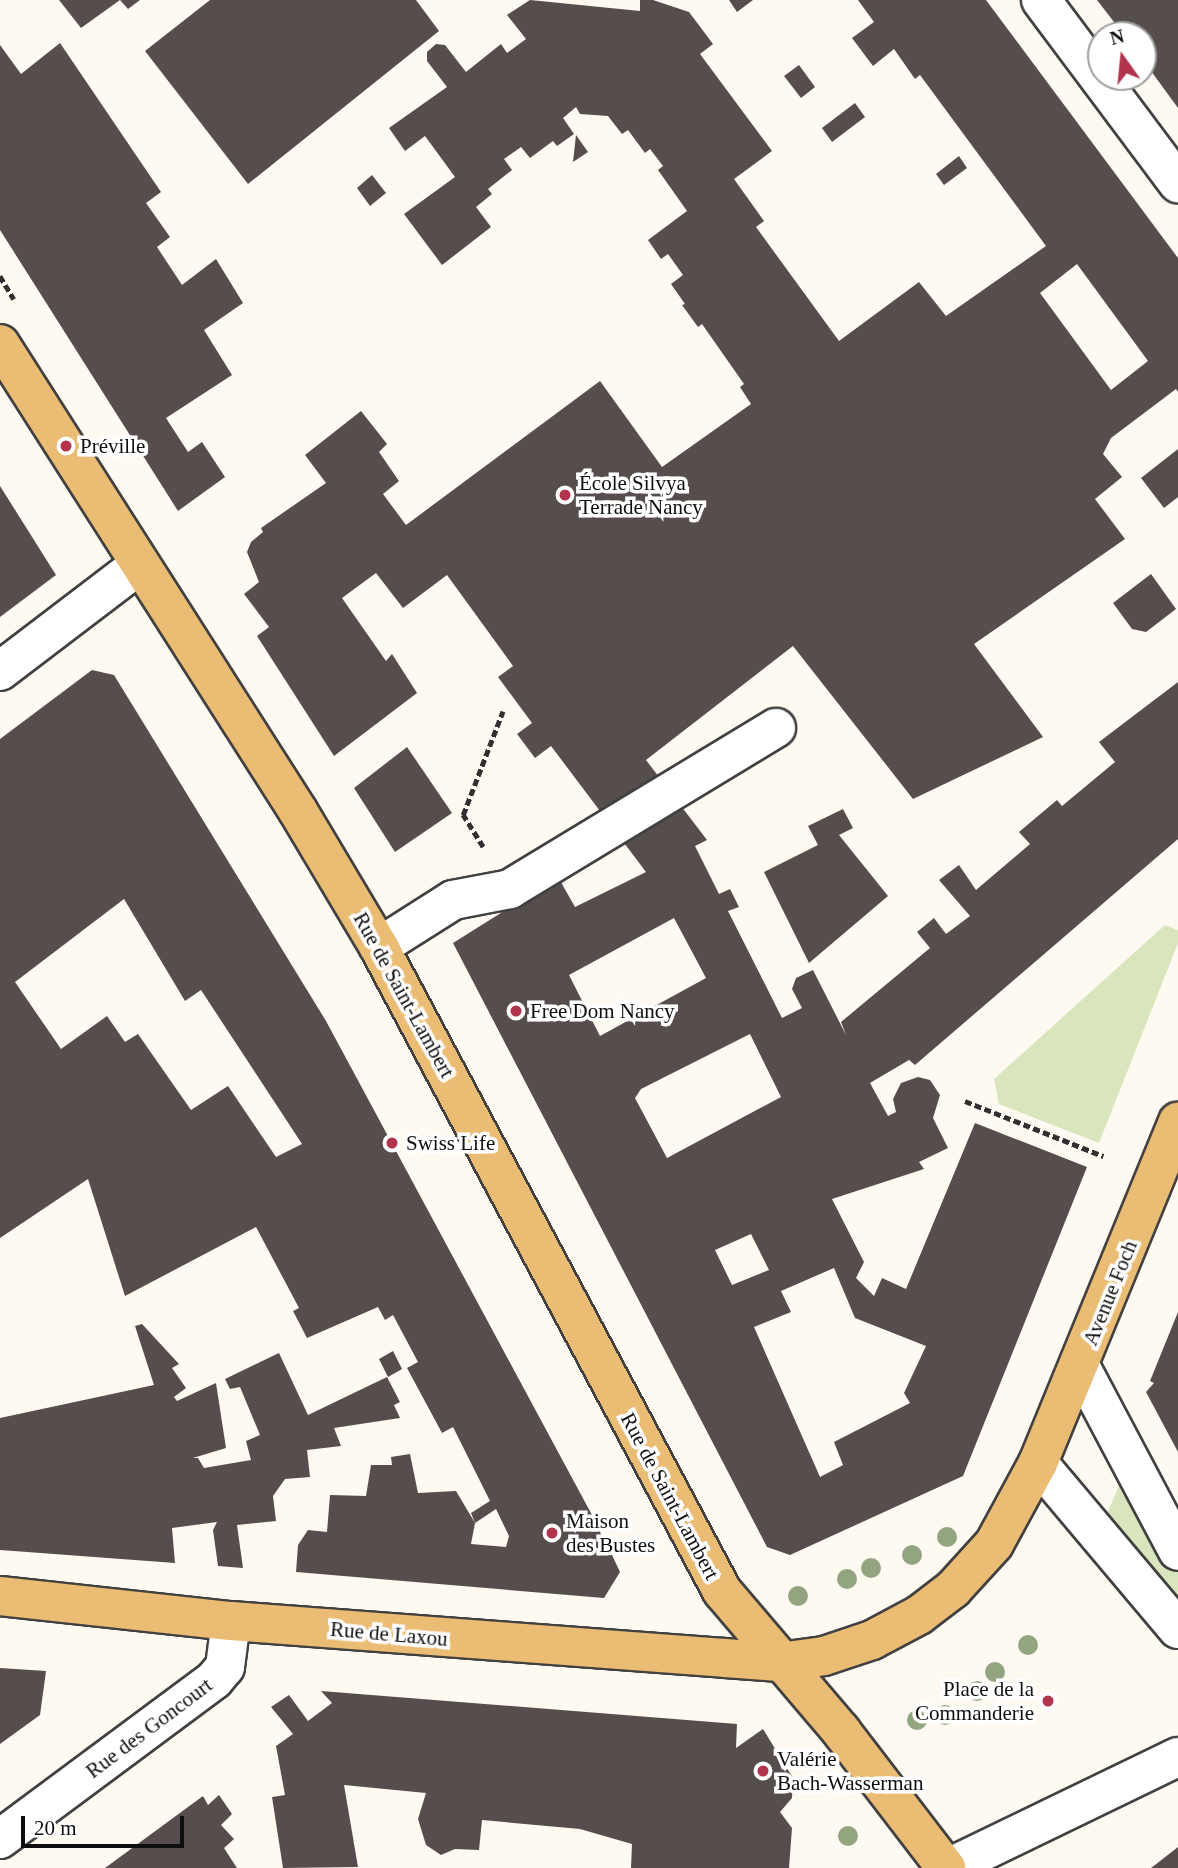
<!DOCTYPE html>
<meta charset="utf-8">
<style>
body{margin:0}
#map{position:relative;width:1178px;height:1868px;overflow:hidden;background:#fef9f1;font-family:"Times New Roman",serif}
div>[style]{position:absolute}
.green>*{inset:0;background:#d8e5bd}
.building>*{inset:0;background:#564e4c}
.path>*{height:4.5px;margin-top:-2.25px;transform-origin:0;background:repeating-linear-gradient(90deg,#303030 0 7px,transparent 0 10.5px)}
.roads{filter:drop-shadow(2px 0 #414141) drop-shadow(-2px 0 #414141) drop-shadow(0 2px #414141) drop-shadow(0 -2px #414141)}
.minor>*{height:38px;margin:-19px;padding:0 19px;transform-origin:19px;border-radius:19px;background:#fff}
.major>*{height:38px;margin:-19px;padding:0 19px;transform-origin:19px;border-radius:19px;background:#ebbc73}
.trees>*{width:20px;height:20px;margin:-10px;border-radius:50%;background:#92a580}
.dots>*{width:19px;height:19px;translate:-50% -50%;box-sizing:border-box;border:4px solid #fff;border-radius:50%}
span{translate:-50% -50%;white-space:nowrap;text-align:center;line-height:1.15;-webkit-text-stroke:7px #fff;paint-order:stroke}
.poi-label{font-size:21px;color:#0e0e0e}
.left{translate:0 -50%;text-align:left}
.right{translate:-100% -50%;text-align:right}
.street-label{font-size:21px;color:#0e0e0e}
.north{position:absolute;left:1087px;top:21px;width:70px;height:70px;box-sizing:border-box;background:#fff;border:2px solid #9f9f9f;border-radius:50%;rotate:345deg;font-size:19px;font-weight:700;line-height:28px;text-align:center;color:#0e0e0e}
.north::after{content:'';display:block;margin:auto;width:24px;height:32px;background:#b1334c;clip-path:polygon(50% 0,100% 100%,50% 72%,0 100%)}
.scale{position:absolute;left:21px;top:1816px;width:163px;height:32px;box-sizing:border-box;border:4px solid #0e0e0e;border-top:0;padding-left:9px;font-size:21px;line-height:24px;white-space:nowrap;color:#0e0e0e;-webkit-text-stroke:5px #fff;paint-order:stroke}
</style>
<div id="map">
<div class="green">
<div style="clip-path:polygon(1165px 925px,1178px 930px,1178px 943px,1099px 1143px,999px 1104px,994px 1079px)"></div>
<div style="clip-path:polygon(1124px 1474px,1178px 1572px,1178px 1600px,1106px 1516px)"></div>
</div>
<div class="building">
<div style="clip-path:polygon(59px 0,140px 0,128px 9px,120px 0,81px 28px)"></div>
<div style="clip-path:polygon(210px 0,416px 0,439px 31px,248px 184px,145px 51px)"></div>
<div style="clip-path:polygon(evenodd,530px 0,640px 11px,640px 0,653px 0,689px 12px,713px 44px,700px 54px,772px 151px,734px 179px,764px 221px,756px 227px,839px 341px,919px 282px,946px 316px,1046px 246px,920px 75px,915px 79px,894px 49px,873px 66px,852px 38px,874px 22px,858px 0,986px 0,1178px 258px,1178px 392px,1176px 389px,1111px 438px,1103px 454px,1122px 477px,1095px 499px,1125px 539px,974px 644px,1043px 737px,913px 799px,793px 646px,646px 760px,707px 840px,695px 846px,719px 894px,730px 889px,739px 907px,728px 911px,782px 1018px,802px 1008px,792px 989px,796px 978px,813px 970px,846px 1035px,841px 1022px,930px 948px,917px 932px,934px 918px,946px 934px,970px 916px,939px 880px,959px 865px,976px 890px,1030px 844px,1019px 832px,1057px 800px,1062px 806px,1115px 762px,1099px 742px,1178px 682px,1178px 839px,915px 1065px,909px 1060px,870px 1083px,888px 1116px,896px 1112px,893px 1099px,901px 1083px,918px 1077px,930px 1080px,940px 1095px,933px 1118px,948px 1148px,919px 1162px,924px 1169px,832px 1199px,864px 1262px,856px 1278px,874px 1296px,882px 1278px,906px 1289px,975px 1123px,1087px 1167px,963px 1476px,790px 1555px,767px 1547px,453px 943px,558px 877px,575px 907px,646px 872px,551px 746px,535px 758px,517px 734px,532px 723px,498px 677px,513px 666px,447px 575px,403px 608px,376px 573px,342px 598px,386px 661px,392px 654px,417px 693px,334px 756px,257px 636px,269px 627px,244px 594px,259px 582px,247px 552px,251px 542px,263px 532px,261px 528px,326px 483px,305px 455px,361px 411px,387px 444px,379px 452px,399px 481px,383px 494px,406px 525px,600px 381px,662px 467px,751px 404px,740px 387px,744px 384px,702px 324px,698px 327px,682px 305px,685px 304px,671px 284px,683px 275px,668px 254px,661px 259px,648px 240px,687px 211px,658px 170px,663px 166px,650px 149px,645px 153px,628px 130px,622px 134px,608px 116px,580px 114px,576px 107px,563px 118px,574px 134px,557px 146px,553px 141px,530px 158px,521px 147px,504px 159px,512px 170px,488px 189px,492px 194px,476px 207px,491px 227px,442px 265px,404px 214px,455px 177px,425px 136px,405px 151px,389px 128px,447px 87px,427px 61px,427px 52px,436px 44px,445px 45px,466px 72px,501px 44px,507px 53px,526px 39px,507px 15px,530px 0,1077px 264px,1148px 361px,1111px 390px,1040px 293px,1077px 264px,530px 0,674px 918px,706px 978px,600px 1036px,569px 975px,674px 918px,530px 0,750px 1034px,781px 1097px,667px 1158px,635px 1098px,641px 1089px,750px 1034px,530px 0,751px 1234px,769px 1270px,732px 1285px,715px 1250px,751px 1234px,530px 0,834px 1268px,855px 1318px,926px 1346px,904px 1393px,910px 1403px,834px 1442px,843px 1465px,820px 1477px,754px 1327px,791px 1312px,781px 1291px,834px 1268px)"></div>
<div style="clip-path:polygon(729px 0,753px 0,737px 12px)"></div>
<div style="clip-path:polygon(1097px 0,1178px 0,1178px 108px,1143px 60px,1143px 35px,1124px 35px)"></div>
<div style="clip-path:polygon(60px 43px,161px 192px,146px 203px,170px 237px,157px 247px,182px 285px,216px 259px,243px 303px,204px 330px,232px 375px,166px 418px,188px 452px,202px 442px,225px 477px,178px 511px,0 230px,0 45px,21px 74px)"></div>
<div style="clip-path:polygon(799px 65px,815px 87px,801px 98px,784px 76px)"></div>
<div style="clip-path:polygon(855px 103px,865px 117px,832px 142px,822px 128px)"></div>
<div style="clip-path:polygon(576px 135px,588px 152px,573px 162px)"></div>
<div style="clip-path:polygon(959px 156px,967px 168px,944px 185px,936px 174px)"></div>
<div style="clip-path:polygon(372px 175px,386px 193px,370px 206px,357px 188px)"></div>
<div style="clip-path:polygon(1178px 449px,1178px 497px,1164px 508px,1141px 478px)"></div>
<div style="clip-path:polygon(0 486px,56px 575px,0 617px)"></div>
<div style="clip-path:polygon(1151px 574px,1176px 609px,1146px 632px,1132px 629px,1113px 603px)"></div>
<div style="clip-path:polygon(evenodd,92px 670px,114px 675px,326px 1021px,599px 1528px,607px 1555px,612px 1555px,620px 1572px,604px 1598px,296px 1572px,298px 1545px,308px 1530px,327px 1532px,330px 1495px,366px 1496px,371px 1465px,392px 1465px,391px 1457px,410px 1454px,418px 1493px,456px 1491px,475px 1523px,471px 1544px,506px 1547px,509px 1536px,496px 1509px,475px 1523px,471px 1513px,490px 1501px,453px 1427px,442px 1433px,407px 1368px,418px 1362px,393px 1315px,385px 1320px,378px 1307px,307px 1338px,293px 1311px,299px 1308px,256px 1227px,125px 1296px,88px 1179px,0 1238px,0 739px,92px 670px,124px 899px,185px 1001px,201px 990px,302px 1144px,276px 1157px,228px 1086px,191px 1110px,138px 1034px,125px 1042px,107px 1016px,61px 1049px,15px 982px,124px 899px)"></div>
<div style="clip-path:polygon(407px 747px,452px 813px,395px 852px,354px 788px)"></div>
<div style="clip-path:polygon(843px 809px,853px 828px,839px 835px,888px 896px,809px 963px,764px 872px,818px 845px,808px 826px)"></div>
<div style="clip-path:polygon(1178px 1312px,1178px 1452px,1146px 1392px,1154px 1383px,1150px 1381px)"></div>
<div style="clip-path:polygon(142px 1324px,179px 1364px,172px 1368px,186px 1388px,174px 1397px,177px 1401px,216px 1383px,226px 1448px,193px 1458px,198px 1458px,204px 1468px,251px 1460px,246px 1441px,260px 1435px,240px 1387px,230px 1389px,225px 1379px,279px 1353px,308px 1415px,387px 1377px,400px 1402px,394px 1405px,400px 1418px,334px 1428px,341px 1446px,307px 1450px,310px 1477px,285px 1479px,273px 1496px,276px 1521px,237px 1525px,243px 1568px,218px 1566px,213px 1530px,217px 1522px,172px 1528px,175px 1563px,0 1550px,0 1418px,154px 1385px,135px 1326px)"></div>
<div style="clip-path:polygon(393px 1351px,402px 1369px,388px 1377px,379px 1359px)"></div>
<div style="clip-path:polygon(0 1668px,46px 1671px,40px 1715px,0 1744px)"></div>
<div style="clip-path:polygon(321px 1691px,737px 1724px,736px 1748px,763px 1729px,793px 1778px,792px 1798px,780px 1812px,792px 1828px,789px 1868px,631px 1868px,632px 1844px,580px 1829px,482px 1820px,479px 1850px,455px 1849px,441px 1855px,426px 1845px,418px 1819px,426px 1793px,344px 1785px,358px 1867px,283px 1868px,272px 1797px,285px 1795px,276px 1746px,293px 1734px,271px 1707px,289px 1695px,308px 1721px,332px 1703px)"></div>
<div style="clip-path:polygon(219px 1795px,232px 1814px,221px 1825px,234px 1839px,224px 1848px,237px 1868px,105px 1868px,203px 1796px,208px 1805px)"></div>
<div style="clip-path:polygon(1178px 1847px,1178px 1868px,1151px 1868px,1155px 1865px)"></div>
</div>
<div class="path">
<div style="left:0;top:276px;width:27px;rotate:59deg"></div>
<div style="left:483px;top:847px;width:38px;rotate:-122deg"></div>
<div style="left:463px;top:815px;width:111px;rotate:-69deg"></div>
<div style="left:965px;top:1101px;width:149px;rotate:21.7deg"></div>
</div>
<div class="roads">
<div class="minor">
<div style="left:1041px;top:0;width:229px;rotate:53.2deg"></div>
<div style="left:0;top:671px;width:175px;rotate:-37.3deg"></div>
<div style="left:379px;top:947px;width:88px;rotate:-32.4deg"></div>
<div style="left:453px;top:900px;width:58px;rotate:-10.9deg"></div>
<div style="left:510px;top:889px;width:311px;rotate:-31.2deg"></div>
<div style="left:1080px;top:1366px;width:209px;rotate:62.1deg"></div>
<div style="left:1038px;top:1463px;width:217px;rotate:49.9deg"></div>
<div style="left:0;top:1839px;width:267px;rotate:-36.6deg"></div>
<div style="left:214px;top:1680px;width:17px;rotate:-50deg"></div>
<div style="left:225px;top:1667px;width:46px;rotate:-82.6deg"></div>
<div style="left:948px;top:1868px;width:255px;rotate:-25.8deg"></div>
</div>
<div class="major">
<div style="left:0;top:344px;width:554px;rotate:57.46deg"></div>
<div style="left:298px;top:811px;width:158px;rotate:59.2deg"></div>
<div style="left:379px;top:947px;width:730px;rotate:61.96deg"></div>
<div style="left:722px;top:1591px;width:184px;rotate:49.6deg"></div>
<div style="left:841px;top:1731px;width:173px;rotate:52.5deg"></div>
<div style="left:0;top:1596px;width:232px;rotate:6.2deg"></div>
<div style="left:231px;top:1621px;width:550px;rotate:4.28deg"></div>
<div style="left:779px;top:1662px;width:45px;rotate:-7.6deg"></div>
<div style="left:824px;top:1656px;width:51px;rotate:-18.4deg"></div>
<div style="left:872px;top:1640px;width:53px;rotate:-28deg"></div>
<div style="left:919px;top:1615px;width:43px;rotate:-37.4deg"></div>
<div style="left:953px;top:1589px;width:61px;rotate:-47.7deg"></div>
<div style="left:994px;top:1544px;width:92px;rotate:-61.5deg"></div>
<div style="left:1038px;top:1463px;width:369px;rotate:-67.7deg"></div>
</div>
</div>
<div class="trees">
<div style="left:947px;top:1537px"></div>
<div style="left:912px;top:1555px"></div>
<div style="left:871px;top:1568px"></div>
<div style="left:847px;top:1579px"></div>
<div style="left:798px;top:1596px"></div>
<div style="left:1028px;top:1645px"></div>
<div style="left:995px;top:1672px"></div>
<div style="left:977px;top:1691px"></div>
<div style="left:945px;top:1715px"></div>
<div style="left:917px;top:1720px"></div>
<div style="left:848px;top:1836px"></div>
</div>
<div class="dots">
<div style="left:66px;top:446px;background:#b1334c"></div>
<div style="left:565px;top:495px;background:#b1334c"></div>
<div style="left:516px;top:1011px;background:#b1334c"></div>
<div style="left:392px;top:1143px;background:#b1334c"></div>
<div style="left:552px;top:1533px;background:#b1334c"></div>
<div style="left:1048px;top:1701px;background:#b1334c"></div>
<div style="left:763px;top:1771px;background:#b1334c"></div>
</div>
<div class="poi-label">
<span class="left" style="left:80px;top:446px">Préville</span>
<span class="left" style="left:579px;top:495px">École Silvya<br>Terrade Nancy</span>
<span class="left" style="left:530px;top:1011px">Free Dom Nancy</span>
<span class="left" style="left:406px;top:1143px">Swiss Life</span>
<span class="left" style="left:566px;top:1533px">Maison<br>des Bustes</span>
<span class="right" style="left:1034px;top:1701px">Place de la<br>Commanderie</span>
<span class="left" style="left:777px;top:1771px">Valérie<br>Bach-Wasserman</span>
</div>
<div class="street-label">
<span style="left:404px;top:995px;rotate:61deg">Rue de Saint-Lambert</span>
<span style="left:1110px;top:1293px;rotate:-68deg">Avenue Foch</span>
<span style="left:670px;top:1496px;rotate:62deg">Rue de Saint-Lambert</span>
<span style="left:389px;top:1634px;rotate:5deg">Rue de Laxou</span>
<span style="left:149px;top:1728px;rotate:-37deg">Rue des Goncourt</span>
</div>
<div class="north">N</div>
<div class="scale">20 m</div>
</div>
